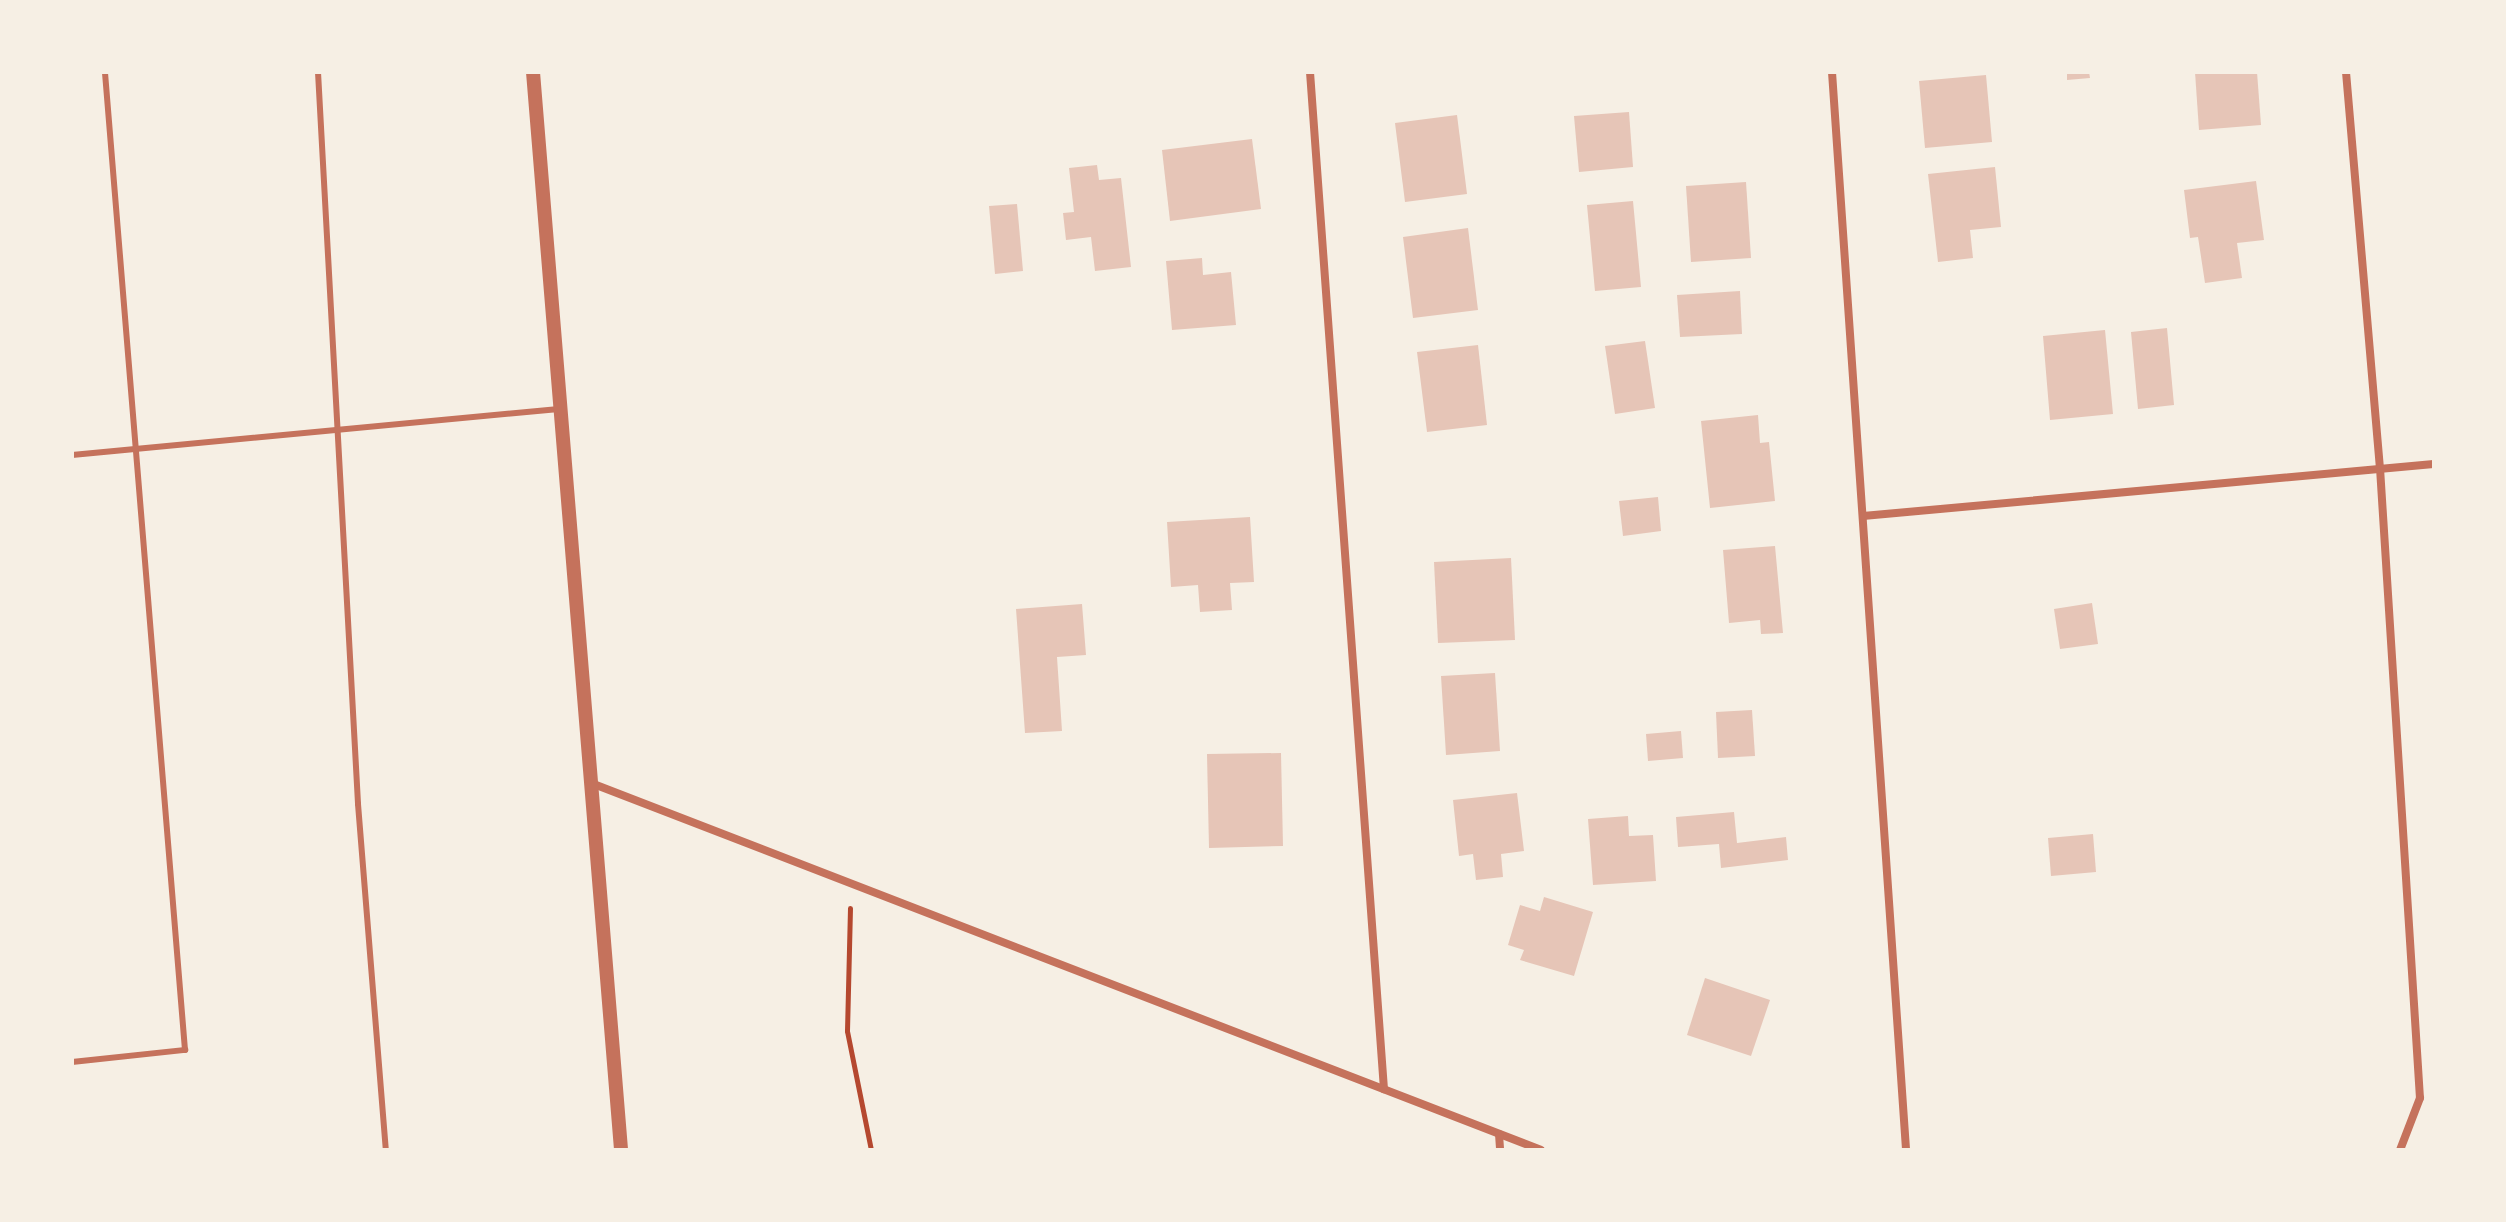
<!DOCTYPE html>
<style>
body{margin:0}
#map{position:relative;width:2506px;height:1222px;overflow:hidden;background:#f6efe4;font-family:"Source Sans 3",sans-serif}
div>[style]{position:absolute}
.building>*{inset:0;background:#e6c5b7}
.path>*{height:5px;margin:-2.5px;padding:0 2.5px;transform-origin:2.5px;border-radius:2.5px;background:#b5482f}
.service>*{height:6px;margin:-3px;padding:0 3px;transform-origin:3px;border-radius:3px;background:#c5725c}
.minor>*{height:8px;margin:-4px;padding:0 4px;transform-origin:4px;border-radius:4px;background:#c5725c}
.tertiary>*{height:14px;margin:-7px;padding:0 7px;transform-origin:7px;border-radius:7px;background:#c5725c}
span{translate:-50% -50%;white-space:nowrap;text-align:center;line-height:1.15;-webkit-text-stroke:6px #f6efe4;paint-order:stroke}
.frame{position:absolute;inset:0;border:74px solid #f6efe4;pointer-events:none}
</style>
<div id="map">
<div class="building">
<div style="clip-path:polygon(2067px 72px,2089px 72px,2090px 78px,2067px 80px)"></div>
<div style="clip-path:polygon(2195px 72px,2257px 72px,2261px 125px,2199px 130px)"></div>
<div style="clip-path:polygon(1986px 75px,1992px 142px,1925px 148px,1919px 81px)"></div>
<div style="clip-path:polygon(1629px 112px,1633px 167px,1579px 172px,1574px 116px)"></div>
<div style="clip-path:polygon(1457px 115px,1467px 194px,1405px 202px,1395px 123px)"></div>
<div style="clip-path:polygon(1252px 139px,1261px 209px,1170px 221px,1162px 150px)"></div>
<div style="clip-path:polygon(1097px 165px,1099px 180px,1121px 178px,1131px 267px,1095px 271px,1091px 237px,1066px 240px,1063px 213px,1074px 212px,1069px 168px)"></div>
<div style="clip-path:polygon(1995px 167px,2001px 227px,1970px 230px,1973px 258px,1938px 262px,1928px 174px)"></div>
<div style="clip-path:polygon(2256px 181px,2264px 240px,2237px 243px,2242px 278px,2205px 283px,2198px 237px,2190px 238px,2184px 190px)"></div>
<div style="clip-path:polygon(1746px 182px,1751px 258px,1691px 262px,1686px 186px)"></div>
<div style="clip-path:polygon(1633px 201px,1641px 287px,1595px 291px,1587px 205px)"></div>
<div style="clip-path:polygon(1017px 204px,1023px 271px,995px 274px,989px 206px)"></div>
<div style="clip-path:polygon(1468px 228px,1478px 310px,1413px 318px,1403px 237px)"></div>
<div style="clip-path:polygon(1202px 258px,1203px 275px,1231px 272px,1236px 325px,1172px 330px,1166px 261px)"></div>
<div style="clip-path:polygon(1740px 291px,1742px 334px,1680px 337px,1677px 295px)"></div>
<div style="clip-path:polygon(2167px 328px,2174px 405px,2138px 409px,2131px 332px)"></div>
<div style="clip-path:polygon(2105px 330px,2113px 414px,2050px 420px,2043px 336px)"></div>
<div style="clip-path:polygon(1645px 341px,1655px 408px,1615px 414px,1605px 346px)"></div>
<div style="clip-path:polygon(1478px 345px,1487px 425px,1427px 432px,1417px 352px)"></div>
<div style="clip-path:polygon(1758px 415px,1760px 443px,1769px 442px,1775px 501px,1710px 508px,1701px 421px)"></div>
<div style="clip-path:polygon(1658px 497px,1661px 531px,1623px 536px,1619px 501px)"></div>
<div style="clip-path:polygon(1250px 517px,1254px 582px,1230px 583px,1232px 610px,1200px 612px,1198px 585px,1171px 587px,1167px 522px)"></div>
<div style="clip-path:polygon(1775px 546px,1783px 633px,1761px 634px,1760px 620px,1729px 623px,1723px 550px)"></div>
<div style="clip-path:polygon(1511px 558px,1515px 640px,1438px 643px,1434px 562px)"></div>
<div style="clip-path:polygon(2092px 603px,2098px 644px,2060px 649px,2054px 609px)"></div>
<div style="clip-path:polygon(1082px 604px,1086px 655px,1057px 657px,1062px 731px,1025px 733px,1016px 609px)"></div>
<div style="clip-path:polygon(1495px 673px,1500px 751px,1446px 755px,1441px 676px)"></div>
<div style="clip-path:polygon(1752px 710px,1755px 756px,1718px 758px,1716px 712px)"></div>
<div style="clip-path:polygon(1681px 731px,1683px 758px,1648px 761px,1646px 734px)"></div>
<div style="clip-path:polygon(1281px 753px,1283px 846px,1209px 848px,1207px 754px)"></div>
<div style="clip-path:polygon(1517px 793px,1524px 851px,1501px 854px,1503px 877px,1476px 880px,1473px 854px,1459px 856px,1453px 800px)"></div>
<div style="clip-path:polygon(1734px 812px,1737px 843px,1786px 837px,1788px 860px,1721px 868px,1719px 844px,1678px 847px,1676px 817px)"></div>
<div style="clip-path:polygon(1628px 816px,1629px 836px,1653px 835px,1656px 881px,1593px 885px,1588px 819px)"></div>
<div style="clip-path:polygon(2093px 834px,2096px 872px,2051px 876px,2048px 838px)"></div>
<div style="clip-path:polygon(1544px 897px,1593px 912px,1574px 976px,1520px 960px,1524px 950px,1508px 945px,1520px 905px,1540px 911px)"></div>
<div style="clip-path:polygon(1705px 978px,1770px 1000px,1751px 1056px,1687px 1035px)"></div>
</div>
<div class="path">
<div style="left:850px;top:908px;width:123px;rotate:91.4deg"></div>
<div style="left:847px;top:1031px;width:121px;rotate:78.6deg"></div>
</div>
<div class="service">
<div style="left:318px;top:72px;width:733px;rotate:86.87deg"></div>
<div style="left:358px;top:804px;width:347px;rotate:85.4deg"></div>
<div style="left:72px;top:455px;width:489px;rotate:-5.4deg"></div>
<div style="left:72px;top:1062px;width:114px;rotate:-6.1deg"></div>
<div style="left:185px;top:1050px;width:981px;rotate:-94.68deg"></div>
</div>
<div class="minor">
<div style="left:1310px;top:72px;width:1020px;rotate:85.84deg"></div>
<div style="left:1832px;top:72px;width:1081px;rotate:86.07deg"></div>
<div style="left:2346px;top:72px;width:397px;rotate:85.1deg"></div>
<div style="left:2380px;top:468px;width:631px;rotate:86.37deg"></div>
<div style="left:2420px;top:1098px;width:56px;rotate:111deg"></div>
<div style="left:1863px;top:516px;width:573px;rotate:-5.2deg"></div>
<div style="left:591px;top:783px;width:1018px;rotate:21.12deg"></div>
<div style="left:1499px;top:1134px;width:16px;rotate:86deg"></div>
</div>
<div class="tertiary">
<div style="left:533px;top:72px;width:1082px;rotate:85.33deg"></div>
</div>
<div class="frame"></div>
</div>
